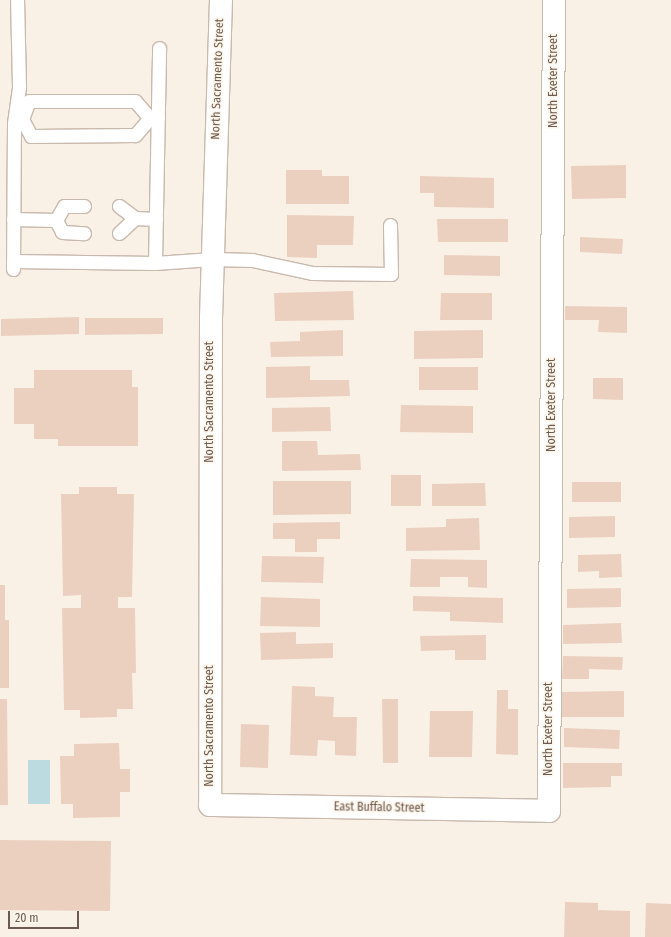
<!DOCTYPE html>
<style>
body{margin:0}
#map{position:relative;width:671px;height:937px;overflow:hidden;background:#f9f1e5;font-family:"Fira Sans Condensed",sans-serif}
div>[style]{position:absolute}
.water>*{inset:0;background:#bcdbe0}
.building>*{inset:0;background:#ebd0c0}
.roads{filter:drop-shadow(1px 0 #c8b9ad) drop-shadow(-1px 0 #c8b9ad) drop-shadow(0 1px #c8b9ad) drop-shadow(0 -1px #c8b9ad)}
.lane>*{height:13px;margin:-6.5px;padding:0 6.5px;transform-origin:6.5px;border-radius:6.5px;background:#fff}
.street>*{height:22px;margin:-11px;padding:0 11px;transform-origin:11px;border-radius:11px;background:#fff}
span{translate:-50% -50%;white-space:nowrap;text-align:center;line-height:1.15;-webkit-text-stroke:3px #fcf5ea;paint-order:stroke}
.street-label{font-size:12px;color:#6e594e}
.scale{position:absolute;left:8px;top:911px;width:71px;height:18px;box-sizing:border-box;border:2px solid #6e594e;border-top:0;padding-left:5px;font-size:12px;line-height:14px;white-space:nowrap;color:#6e594e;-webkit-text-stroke:3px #fcf5ea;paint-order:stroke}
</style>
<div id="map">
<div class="water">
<div style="clip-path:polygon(28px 760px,50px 760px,50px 804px,28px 804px)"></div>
</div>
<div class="building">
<div style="clip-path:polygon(626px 165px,626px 198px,572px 199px,571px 166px)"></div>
<div style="clip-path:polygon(286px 170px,322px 170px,322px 176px,349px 176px,349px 204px,286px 204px)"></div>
<div style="clip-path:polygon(420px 176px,494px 178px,494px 208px,434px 207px,434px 193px,420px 193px)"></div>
<div style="clip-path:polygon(287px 215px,354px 216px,353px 245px,317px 245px,317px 258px,287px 257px)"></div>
<div style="clip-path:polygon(437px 219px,508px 219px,508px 242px,438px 242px)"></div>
<div style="clip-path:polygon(580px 237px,623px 239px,622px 254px,580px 252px)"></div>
<div style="clip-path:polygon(444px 255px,500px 256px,500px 276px,444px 275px)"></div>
<div style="clip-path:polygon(353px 291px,354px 320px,275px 321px,274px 293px)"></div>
<div style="clip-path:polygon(441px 293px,492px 293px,492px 320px,440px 320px)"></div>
<div style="clip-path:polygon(565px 306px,627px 307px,627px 333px,598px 332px,599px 320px,565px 320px)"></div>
<div style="clip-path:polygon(79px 317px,79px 334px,1px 336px,1px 319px)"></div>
<div style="clip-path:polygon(85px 318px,163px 318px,163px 334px,85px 335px)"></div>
<div style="clip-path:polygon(343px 330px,343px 356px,271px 357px,270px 342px,300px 341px,300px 332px)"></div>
<div style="clip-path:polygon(483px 330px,483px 358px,414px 359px,414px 331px)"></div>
<div style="clip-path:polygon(310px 366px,310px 380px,349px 380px,350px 396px,266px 398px,266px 367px)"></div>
<div style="clip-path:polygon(419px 367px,478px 367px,478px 390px,419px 390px)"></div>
<div style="clip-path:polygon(34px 370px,132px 370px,132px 387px,138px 387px,138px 446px,58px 446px,58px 439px,34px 439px,34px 424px,14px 424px,14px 388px,34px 388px)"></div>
<div style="clip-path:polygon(593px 378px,623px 378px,623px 400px,593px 399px)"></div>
<div style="clip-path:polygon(401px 405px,473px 406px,473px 433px,400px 432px)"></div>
<div style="clip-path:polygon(330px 407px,331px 431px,272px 432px,272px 408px)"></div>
<div style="clip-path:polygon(282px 441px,317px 441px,318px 455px,360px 454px,361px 470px,282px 471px)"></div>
<div style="clip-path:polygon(391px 475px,421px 475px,421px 506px,391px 506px)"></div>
<div style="clip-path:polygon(273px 481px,351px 481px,351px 514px,273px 515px)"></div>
<div style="clip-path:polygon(572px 482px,621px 482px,621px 502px,572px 502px)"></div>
<div style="clip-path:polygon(485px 483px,486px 506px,432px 506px,432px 484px)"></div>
<div style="clip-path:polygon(79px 487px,117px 487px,117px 494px,134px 494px,132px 597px,118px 597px,118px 608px,135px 608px,136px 673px,132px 673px,133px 709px,117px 709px,117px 717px,80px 718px,80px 710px,64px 710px,62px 608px,81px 608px,81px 595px,63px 596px,61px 494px,79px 494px)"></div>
<div style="clip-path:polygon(615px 516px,615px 537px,569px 538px,569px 517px)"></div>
<div style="clip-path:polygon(479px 518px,480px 550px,406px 551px,406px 528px,446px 527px,446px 519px)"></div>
<div style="clip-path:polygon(340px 522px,340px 539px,317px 539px,317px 552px,295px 552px,295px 539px,273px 539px,273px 523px)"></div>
<div style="clip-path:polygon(621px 554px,622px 577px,599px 578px,599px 571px,578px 572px,578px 555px)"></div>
<div style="clip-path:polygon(262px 556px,324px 557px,323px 583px,261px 582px)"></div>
<div style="clip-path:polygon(411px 559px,487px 560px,487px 588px,468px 587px,468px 577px,440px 577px,440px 587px,410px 587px)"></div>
<div style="clip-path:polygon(0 585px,5px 585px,5px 620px,9px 620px,9px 688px,0 688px)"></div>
<div style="clip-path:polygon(621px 588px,621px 607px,567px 608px,567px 589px)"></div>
<div style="clip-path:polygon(413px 596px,503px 598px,503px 623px,450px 621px,450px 612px,413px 611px)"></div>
<div style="clip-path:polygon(261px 597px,320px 599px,320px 627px,260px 626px)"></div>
<div style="clip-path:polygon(621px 623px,622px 643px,563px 644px,563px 625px)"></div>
<div style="clip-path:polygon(296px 632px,296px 644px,333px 643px,333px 658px,261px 660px,260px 633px)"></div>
<div style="clip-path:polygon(486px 635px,486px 660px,455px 660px,455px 650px,421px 651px,420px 636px)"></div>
<div style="clip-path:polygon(563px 656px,623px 657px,622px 670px,589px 669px,589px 679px,562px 679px)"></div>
<div style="clip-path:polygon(292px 686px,315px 687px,315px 696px,334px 697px,333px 717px,357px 717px,356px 756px,335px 755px,335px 741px,318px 740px,317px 756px,290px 755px)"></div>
<div style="clip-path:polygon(497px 690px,508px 690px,508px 709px,518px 709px,518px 755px,496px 754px)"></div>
<div style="clip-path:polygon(624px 691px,624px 717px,561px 717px,561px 692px)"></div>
<div style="clip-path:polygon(0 699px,7px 699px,8px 805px,0 805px)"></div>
<div style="clip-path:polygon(382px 699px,398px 699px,398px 763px,383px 763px)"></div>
<div style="clip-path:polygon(430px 711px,473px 711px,472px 757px,429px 757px)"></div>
<div style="clip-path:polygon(241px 724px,269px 725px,268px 768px,240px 767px)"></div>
<div style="clip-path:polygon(564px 728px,620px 730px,619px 749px,564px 747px)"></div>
<div style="clip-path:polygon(119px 743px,120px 769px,130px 769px,130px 792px,120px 792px,120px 817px,73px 818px,73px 804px,61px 804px,60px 756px,74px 756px,74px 744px)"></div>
<div style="clip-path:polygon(563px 763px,622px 763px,622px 776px,611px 776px,611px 787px,563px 788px)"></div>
<div style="clip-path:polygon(0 840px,111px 841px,110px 911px,0 910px)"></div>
<div style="clip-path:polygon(565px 902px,598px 903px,598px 910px,630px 911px,630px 937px,564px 937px)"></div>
<div style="clip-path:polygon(646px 903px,671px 904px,671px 937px,645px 937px)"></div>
</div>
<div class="roads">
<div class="lane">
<div style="left:150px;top:118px;width:23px;rotate:131deg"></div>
<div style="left:135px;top:135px;width:104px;rotate:179.4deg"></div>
<div style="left:31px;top:136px;width:19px;rotate:-118deg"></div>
<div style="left:22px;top:119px;width:19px;rotate:-69deg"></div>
<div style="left:29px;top:101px;width:106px"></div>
<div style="left:135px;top:101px;width:23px;rotate:49deg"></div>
<div style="left:150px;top:118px;width:8px"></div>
<div style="left:119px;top:206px;width:20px;rotate:37deg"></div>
<div style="left:135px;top:218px;width:21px;rotate:3deg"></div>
<div style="left:13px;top:219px;width:43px;rotate:1.3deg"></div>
<div style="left:56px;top:220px;width:16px;rotate:-60deg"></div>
<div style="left:64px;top:206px;width:20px"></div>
<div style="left:56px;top:220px;width:13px;rotate:63deg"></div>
<div style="left:62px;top:232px;width:22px;rotate:3deg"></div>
<div style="left:119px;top:233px;width:22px;rotate:-43deg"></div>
<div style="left:13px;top:261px;width:142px;rotate:0.8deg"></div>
<div style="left:155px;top:263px;width:57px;rotate:-4deg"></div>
<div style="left:212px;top:259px;width:40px;rotate:1.4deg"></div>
<div style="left:252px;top:260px;width:61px;rotate:12.2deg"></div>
<div style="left:312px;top:273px;width:79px;rotate:0.7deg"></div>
<div style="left:391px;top:274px;width:49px;rotate:-91.2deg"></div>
<div style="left:155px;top:263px;width:215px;rotate:-88.9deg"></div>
<div style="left:13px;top:269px;width:146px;rotate:-89.6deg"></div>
<div style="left:14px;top:123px;width:37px;rotate:-82deg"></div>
<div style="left:19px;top:86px;width:86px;rotate:-91.3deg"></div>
</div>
<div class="street">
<div style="left:221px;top:0;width:317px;rotate:91.8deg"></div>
<div style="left:211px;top:317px;width:488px;rotate:90.1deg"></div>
<div style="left:210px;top:805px;width:339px;rotate:1deg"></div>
<div style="left:549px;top:811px;width:811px;rotate:-89.65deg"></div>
</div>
</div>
<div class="street-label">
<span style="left:218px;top:79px;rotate:-88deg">North Sacramento Street</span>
<span style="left:554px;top:81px;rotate:-90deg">North Exeter Street</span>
<span style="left:210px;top:402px;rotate:-90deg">North Sacramento Street</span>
<span style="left:552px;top:405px;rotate:-90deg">North Exeter Street</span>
<span style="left:210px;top:726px;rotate:-90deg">North Sacramento Street</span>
<span style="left:549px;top:729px;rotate:-90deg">North Exeter Street</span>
<span style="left:379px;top:808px;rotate:1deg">East Buffalo Street</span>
</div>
<div class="scale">20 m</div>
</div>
